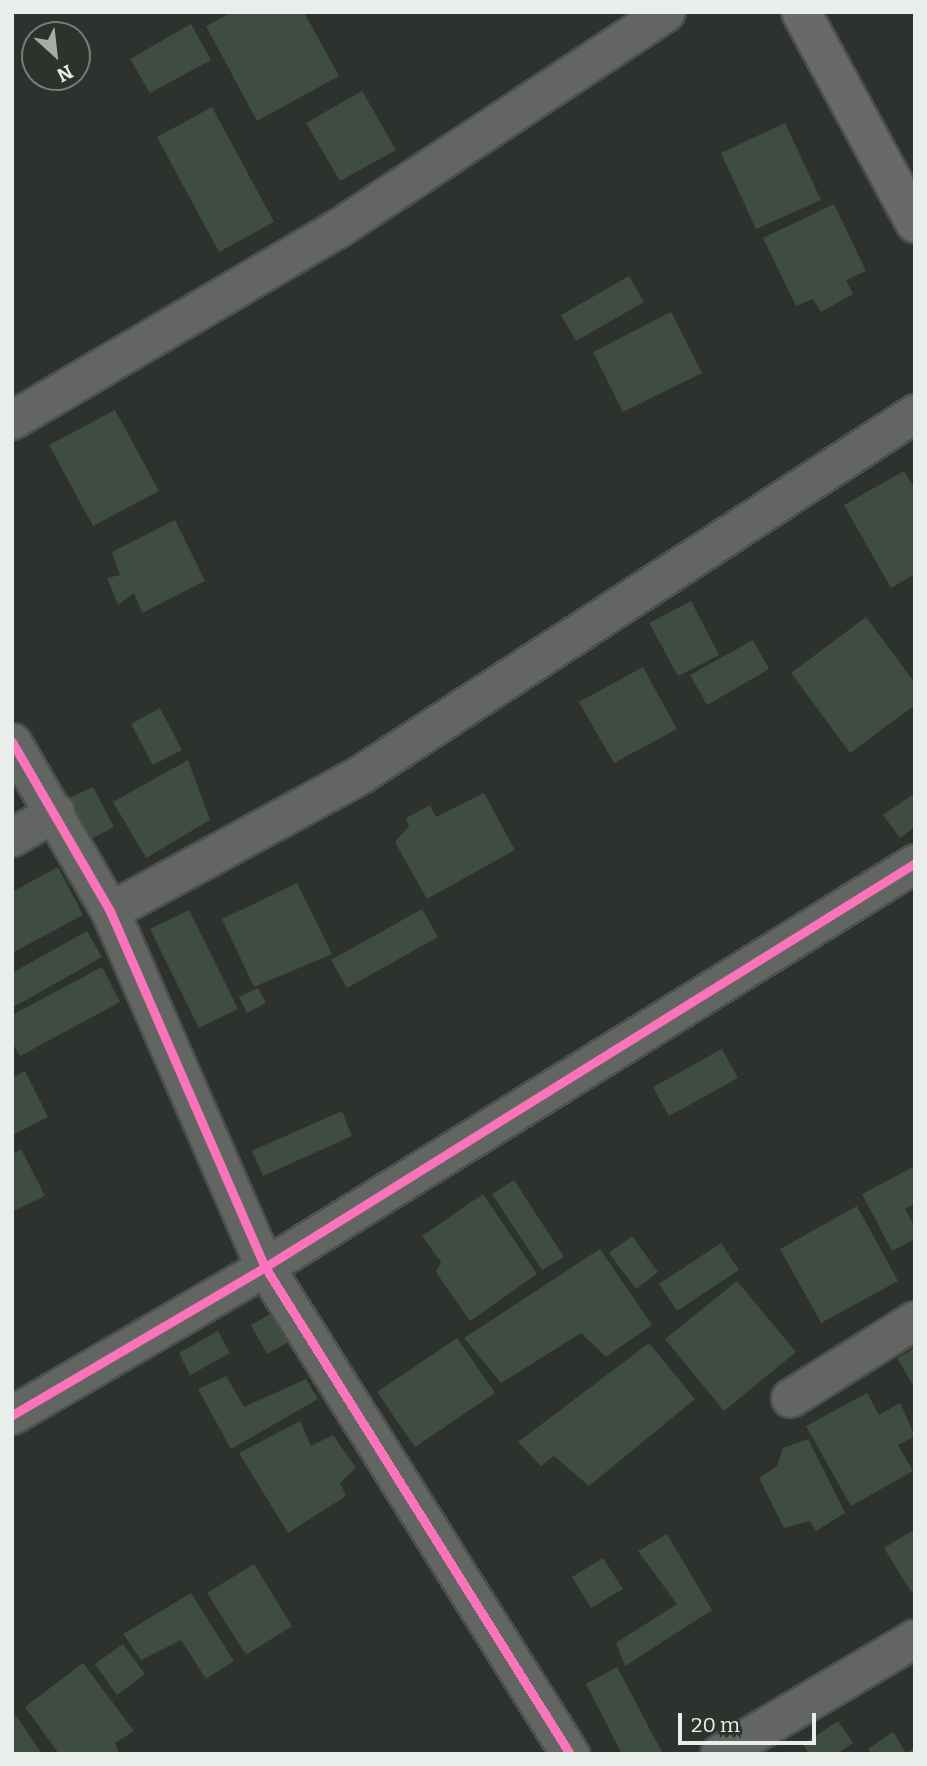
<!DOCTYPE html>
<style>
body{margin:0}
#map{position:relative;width:927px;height:1766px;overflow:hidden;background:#2d322e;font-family:Bitter,serif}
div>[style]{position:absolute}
.building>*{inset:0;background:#3e4c41}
.roads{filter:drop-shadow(2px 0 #4c504d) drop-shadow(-2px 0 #4c504d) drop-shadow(0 2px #4c504d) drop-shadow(0 -2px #4c504d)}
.street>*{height:37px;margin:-18.5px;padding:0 18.5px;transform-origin:18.5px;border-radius:18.5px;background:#636563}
.secondary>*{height:38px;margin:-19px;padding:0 19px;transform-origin:19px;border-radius:19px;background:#69696b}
.cycleway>*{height:9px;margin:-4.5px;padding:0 4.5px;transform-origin:4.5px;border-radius:4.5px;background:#fb73b8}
span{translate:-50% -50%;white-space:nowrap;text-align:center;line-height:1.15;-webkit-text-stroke:7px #2c332d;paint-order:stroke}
.frame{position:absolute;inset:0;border:14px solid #eaeeea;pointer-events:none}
.north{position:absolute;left:21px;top:21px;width:70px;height:70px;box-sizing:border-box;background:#2c332d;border:2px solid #787e79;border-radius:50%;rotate:153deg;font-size:19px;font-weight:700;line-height:28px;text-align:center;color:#eaeeea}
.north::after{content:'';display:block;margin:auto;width:24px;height:32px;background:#a8aca8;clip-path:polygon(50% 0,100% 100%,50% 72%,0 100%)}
.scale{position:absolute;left:678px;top:1713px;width:138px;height:32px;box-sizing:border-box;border:4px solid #eaeeea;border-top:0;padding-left:9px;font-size:21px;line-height:24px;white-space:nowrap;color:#eaeeea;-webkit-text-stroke:5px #2c332d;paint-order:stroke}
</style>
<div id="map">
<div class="building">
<div style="clip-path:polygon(232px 12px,304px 12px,339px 76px,257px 121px,206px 26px)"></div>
<div style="clip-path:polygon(191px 24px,211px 60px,150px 93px,130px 59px)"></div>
<div style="clip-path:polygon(362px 91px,396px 150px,340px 181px,306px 123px)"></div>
<div style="clip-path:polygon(212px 107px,274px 222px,219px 252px,157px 137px)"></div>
<div style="clip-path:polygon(785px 123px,821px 200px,756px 229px,721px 153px)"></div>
<div style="clip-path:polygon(834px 204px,866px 271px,846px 280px,853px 294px,821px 312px,813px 299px,796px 306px,763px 238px)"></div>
<div style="clip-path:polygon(629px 276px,644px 302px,576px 341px,561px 315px)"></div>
<div style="clip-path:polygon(671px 312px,702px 373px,623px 412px,593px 352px)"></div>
<div style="clip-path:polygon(115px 410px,159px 491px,93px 526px,49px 445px)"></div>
<div style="clip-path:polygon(904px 471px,915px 489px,915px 574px,891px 588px,844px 505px)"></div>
<div style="clip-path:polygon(175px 520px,205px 581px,142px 613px,134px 593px,118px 605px,107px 578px,120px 575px,112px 552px)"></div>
<div style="clip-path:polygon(691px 601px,719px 655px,678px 676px,649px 623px)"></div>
<div style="clip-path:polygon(866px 617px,915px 683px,915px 705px,850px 753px,791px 673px)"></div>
<div style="clip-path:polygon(753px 640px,769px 669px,707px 705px,690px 675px)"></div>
<div style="clip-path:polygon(643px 667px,677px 729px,614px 763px,579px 702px)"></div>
<div style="clip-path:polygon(160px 708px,182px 750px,153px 765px,131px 724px)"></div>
<div style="clip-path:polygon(188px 760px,210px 820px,146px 858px,113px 802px)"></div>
<div style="clip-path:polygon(93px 787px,114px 827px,91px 839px,69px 798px)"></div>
<div style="clip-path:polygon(484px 793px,515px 850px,427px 899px,395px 842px,409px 826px,406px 818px,430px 805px,436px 817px)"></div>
<div style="clip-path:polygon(915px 793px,915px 827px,900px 838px,883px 815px)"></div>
<div style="clip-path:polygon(58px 867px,83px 915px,12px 953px,12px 892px)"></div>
<div style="clip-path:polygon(297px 883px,332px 954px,254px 987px,222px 919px)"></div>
<div style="clip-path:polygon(422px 909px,438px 937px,347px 988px,331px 960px)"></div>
<div style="clip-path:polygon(189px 910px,238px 1009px,199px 1028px,150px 929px)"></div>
<div style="clip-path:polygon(87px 931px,102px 957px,12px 1008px,12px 973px)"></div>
<div style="clip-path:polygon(102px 967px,120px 1002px,20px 1056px,12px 1042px,12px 1015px)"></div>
<div style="clip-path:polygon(258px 988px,266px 1003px,247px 1013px,239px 997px)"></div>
<div style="clip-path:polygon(722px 1049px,738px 1078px,669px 1116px,653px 1087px)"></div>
<div style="clip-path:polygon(25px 1071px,48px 1117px,13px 1135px,12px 1078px)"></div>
<div style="clip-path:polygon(342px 1111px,352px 1136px,263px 1176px,252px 1151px)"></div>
<div style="clip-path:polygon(21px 1149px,45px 1196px,12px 1212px,12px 1154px)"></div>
<div style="clip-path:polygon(915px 1166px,915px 1204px,905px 1209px,915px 1227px,915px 1239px,892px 1251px,862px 1194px)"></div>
<div style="clip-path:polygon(514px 1180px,564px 1257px,542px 1270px,492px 1194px)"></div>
<div style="clip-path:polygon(483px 1194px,537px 1274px,470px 1321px,436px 1272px,441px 1262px,422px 1236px)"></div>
<div style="clip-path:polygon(857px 1206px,898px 1281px,821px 1323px,780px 1249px)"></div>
<div style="clip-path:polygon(632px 1236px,658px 1272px,636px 1289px,609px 1253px)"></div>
<div style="clip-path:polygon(721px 1243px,739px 1270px,677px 1311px,659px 1284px)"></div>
<div style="clip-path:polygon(600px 1249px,652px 1325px,606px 1357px,581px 1333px,501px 1383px,464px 1338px)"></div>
<div style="clip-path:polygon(737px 1281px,796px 1352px,724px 1411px,665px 1339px)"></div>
<div style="clip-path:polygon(275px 1311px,292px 1340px,267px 1354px,251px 1325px)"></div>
<div style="clip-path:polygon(218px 1331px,230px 1353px,190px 1375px,179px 1353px)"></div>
<div style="clip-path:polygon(457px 1338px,495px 1393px,415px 1447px,377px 1392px)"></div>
<div style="clip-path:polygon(649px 1343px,695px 1399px,589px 1486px,554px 1456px,541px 1466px,518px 1442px)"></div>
<div style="clip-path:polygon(915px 1348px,915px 1389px,897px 1358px)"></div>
<div style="clip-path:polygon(226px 1376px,244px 1407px,306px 1379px,318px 1399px,231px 1449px,198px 1389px)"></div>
<div style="clip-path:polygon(867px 1393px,879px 1415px,900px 1403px,915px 1436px,898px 1445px,913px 1471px,851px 1506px,806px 1426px)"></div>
<div style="clip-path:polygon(300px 1421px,311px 1446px,333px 1435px,356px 1468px,340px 1483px,346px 1496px,288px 1533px,239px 1453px)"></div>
<div style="clip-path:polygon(808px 1439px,845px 1513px,816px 1531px,810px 1521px,784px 1528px,759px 1478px,777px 1466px,783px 1448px)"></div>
<div style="clip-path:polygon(915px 1529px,915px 1589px,911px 1592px,884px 1548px)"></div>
<div style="clip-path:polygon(667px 1534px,712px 1610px,625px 1666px,616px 1643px,677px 1604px,638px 1551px)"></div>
<div style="clip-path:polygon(603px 1558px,623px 1589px,591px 1608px,572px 1577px)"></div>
<div style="clip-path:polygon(254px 1564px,292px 1626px,246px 1655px,207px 1593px)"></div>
<div style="clip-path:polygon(191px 1593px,234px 1661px,206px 1679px,181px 1640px,141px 1660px,123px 1634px)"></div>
<div style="clip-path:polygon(123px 1644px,145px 1674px,117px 1695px,95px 1664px)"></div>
<div style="clip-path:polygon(83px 1663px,134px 1731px,115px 1743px,119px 1754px,59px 1754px,25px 1707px)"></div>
<div style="clip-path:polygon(617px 1667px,663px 1754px,622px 1754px,586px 1684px)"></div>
<div style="clip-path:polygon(15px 1714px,42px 1754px,12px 1754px)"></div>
<div style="clip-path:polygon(838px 1721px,853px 1743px,837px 1754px,809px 1754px,803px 1744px)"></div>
<div style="clip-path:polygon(893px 1732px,906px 1753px,915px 1747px,915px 1754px,871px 1754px,868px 1749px)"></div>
</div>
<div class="roads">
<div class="street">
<div style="left:12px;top:420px;width:375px;rotate:-30.5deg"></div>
<div style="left:335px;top:230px;width:396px;rotate:-33.4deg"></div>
<div style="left:12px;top:742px;width:195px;rotate:59.9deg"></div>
<div style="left:110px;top:911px;width:388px;rotate:66.5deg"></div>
<div style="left:265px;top:1267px;width:575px;rotate:57.94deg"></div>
<div style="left:12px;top:837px;width:50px;rotate:-30.2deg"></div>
<div style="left:110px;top:911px;width:286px;rotate:-28.6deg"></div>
<div style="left:361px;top:774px;width:661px;rotate:-33.09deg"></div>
<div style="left:790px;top:1398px;width:147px;rotate:-32deg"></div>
<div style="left:12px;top:1415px;width:293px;rotate:-30.3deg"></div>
<div style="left:265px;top:1267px;width:765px;rotate:-31.86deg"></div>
<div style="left:719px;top:1754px;width:228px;rotate:-30.6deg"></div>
</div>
<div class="secondary">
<div style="left:801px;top:12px;width:240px;rotate:61.6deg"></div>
</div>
</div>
<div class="cycleway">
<div style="left:12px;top:742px;width:195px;rotate:59.9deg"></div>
<div style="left:110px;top:911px;width:388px;rotate:66.5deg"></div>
<div style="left:265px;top:1267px;width:575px;rotate:57.94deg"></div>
<div style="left:12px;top:1415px;width:293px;rotate:-30.3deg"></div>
<div style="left:265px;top:1267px;width:765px;rotate:-31.86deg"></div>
</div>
<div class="frame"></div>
<div class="north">N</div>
<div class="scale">20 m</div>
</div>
